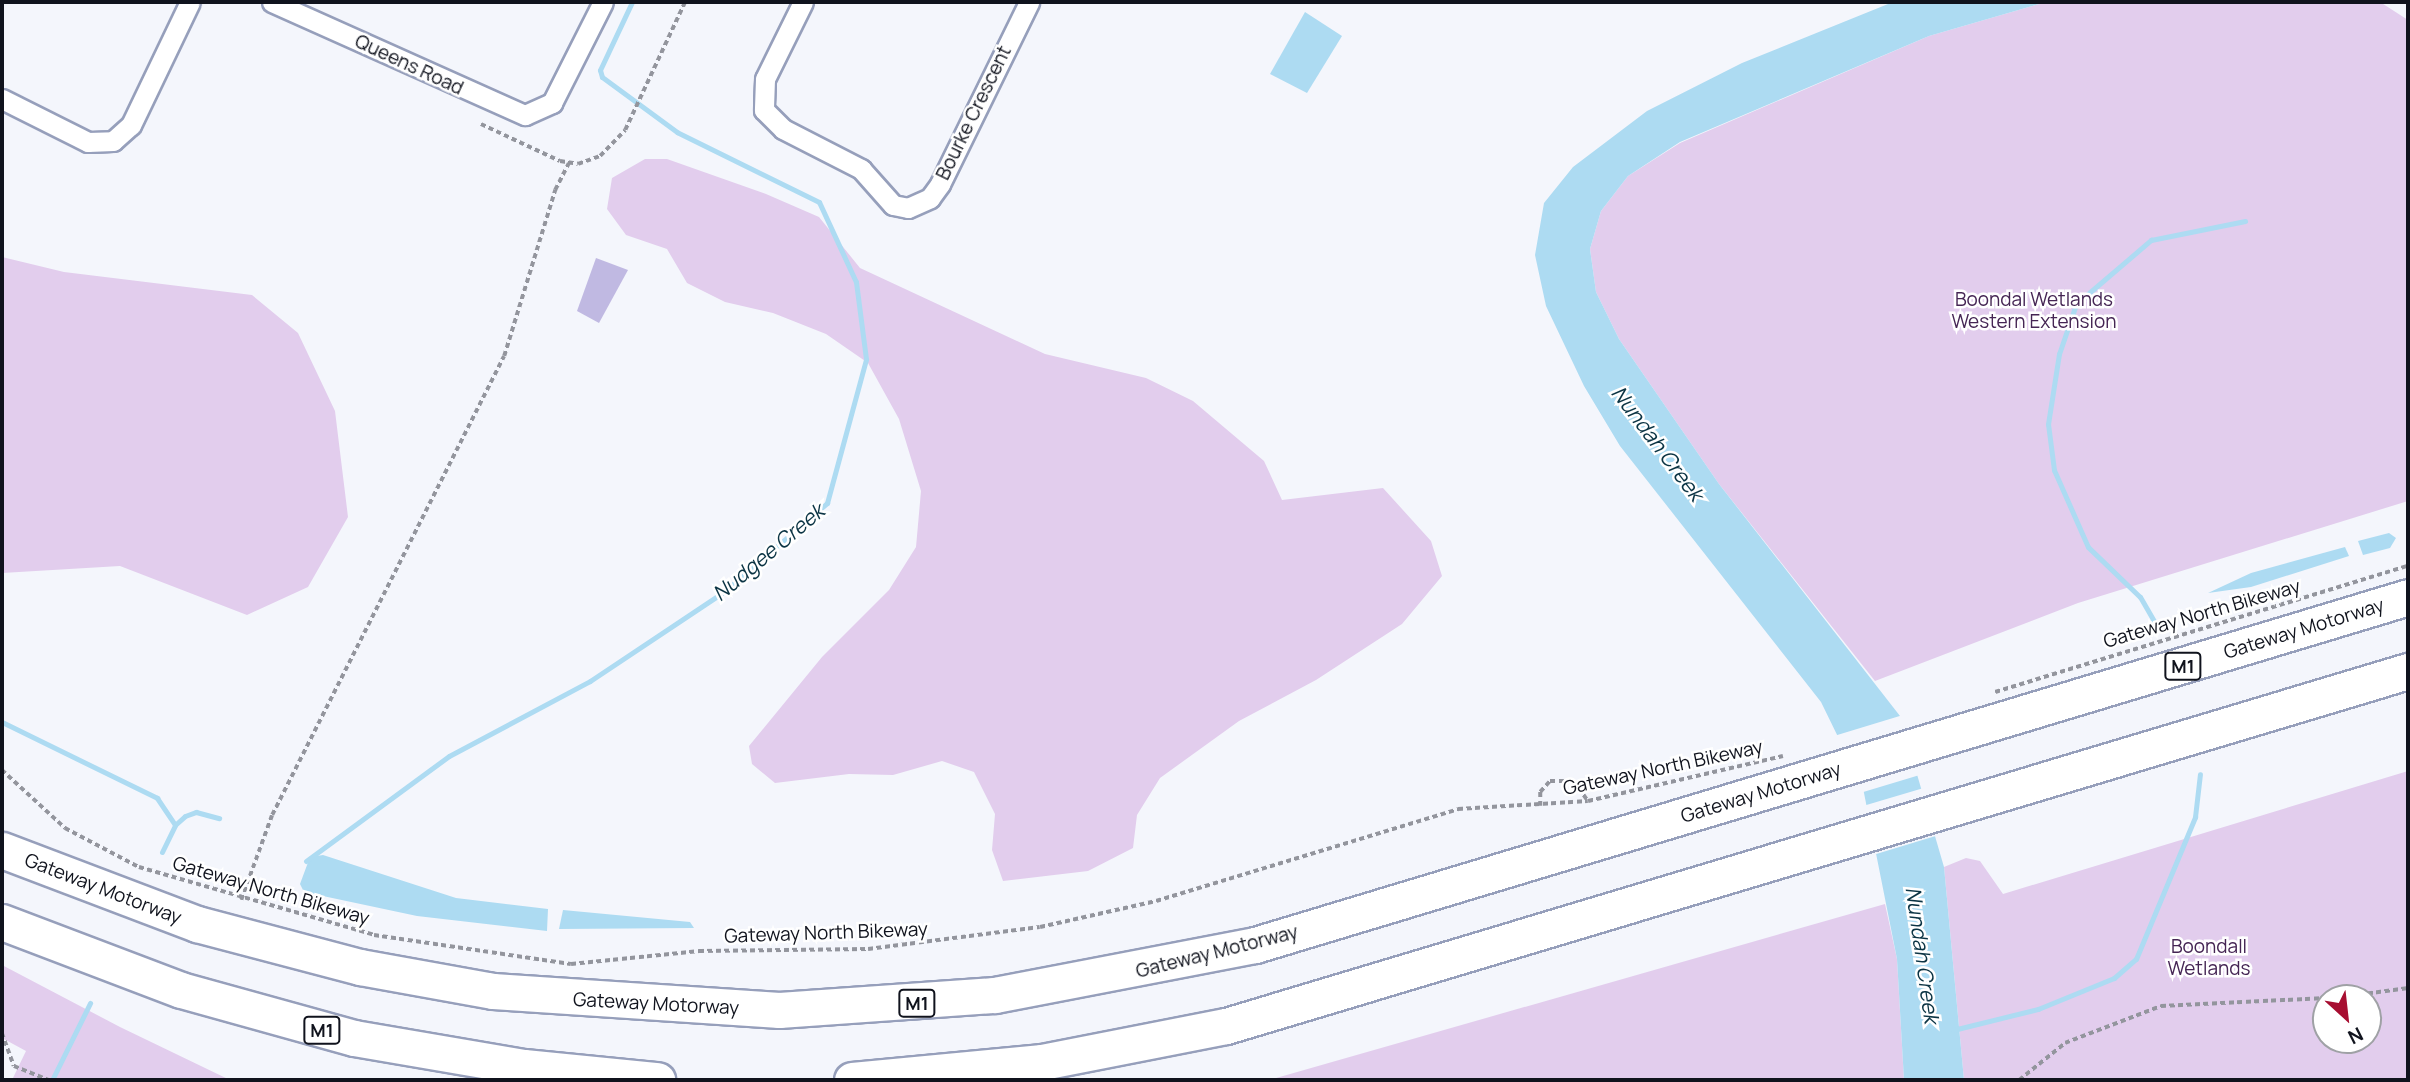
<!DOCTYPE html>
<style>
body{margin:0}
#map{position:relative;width:2410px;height:1082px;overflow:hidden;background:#f4f6fc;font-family:Manrope,sans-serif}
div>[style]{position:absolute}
.green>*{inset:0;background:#e2cded}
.water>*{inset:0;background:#addbf2}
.pier>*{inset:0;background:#f4f6fc}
.stream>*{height:5px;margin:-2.5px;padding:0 2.5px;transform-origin:2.5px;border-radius:2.5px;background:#addbf2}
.building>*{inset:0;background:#c0b9e2}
.path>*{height:3.5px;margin-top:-1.75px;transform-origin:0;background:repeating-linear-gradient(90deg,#93959d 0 5px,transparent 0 8.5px)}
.roads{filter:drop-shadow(2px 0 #969fbb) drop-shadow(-2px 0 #969fbb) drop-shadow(0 2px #969fbb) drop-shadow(0 -2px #969fbb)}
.street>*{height:19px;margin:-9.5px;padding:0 9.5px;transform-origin:9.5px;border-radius:9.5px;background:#fff}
.highway>*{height:35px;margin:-17.5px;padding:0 17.5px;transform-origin:17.5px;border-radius:17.5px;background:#fff}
span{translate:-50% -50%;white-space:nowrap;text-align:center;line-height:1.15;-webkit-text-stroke:5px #fff;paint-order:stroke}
.shield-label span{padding:2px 5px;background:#fff;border:2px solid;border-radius:5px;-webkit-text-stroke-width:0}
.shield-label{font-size:18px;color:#10131d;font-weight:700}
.street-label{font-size:19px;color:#10131d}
.park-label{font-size:19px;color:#452554}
.water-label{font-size:21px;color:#0b3444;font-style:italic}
.frame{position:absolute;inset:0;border:4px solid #10131d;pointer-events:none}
.north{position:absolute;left:2312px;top:984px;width:70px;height:70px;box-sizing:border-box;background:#fff;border:2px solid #9fa1a5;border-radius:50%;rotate:153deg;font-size:19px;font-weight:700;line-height:28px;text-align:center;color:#10131d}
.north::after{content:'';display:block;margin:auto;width:24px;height:32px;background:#a70e31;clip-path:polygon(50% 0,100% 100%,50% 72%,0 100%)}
</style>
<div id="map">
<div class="green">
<div style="clip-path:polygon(2046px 2px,2380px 2px,2408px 20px,2408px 501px,2078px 603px,1875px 681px,1719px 484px,1619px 339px,1596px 292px,1590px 249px,1601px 211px,1628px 176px,1680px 143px,1929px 36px)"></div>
<div style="clip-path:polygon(645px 159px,667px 159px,766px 194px,819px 217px,860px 268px,1045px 354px,1146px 378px,1193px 401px,1264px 461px,1282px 500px,1383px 488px,1431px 541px,1442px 576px,1402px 624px,1316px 680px,1239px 721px,1160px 778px,1137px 815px,1133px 848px,1088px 871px,1003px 881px,992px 850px,995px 814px,974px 772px,942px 761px,893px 775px,849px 774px,775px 783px,752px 764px,749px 746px,822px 657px,889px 590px,916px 547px,921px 491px,899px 419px,868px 363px,826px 334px,773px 313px,725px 302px,687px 283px,667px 249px,626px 235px,607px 209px,612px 178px)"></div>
<div style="clip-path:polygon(2px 257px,64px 272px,252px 295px,298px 333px,335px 411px,348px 517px,308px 587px,247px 615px,120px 566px,2px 573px)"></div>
<div style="clip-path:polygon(evenodd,2408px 771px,2408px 1080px,1964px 1080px,1944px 867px,1966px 858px,1980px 861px,2003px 894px,2408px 771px,2326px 998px,2368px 998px,2368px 1040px,2326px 1040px,2326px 998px)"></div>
<div style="clip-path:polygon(1885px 904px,1897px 959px,1904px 1080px,1269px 1080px)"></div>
<div style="clip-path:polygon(2px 965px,120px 1027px,230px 1080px,12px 1080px,26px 1051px,2px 1038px)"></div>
</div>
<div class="water">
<div style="clip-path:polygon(1893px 2px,2046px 2px,1929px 36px,1680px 142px,1628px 176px,1601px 211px,1590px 249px,1596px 292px,1619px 339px,1719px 484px,1900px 716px,1944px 867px,1964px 1080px,1904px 1080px,1897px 959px,1863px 788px,1821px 702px,1620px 446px,1584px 386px,1546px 306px,1535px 255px,1544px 203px,1573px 167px,1647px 111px,1742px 63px)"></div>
<div style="clip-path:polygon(1305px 12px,1342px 36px,1307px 93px,1270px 74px)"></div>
<div style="clip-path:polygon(2389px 533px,2396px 538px,2390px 548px,2363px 555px,2358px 541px)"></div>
<div style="clip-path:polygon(2345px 547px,2349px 556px,2251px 587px,2208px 593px,2251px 573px)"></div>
<div style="clip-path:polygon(323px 855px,456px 898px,548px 909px,547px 931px,417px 916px,304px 892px,300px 884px,310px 857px)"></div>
<div style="clip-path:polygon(563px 910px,690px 922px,694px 928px,559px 929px)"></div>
</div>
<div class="pier">
<div style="clip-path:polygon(1903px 715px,1923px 774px,1860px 793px,1834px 736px)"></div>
<div style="clip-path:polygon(1927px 787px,1939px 835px,1873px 855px,1863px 806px)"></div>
</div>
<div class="stream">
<div style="left:2158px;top:628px;width:36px;rotate:-120deg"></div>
<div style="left:2140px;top:597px;width:72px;rotate:-136.1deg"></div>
<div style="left:2088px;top:547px;width:84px;rotate:-113.8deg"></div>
<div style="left:2054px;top:470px;width:46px;rotate:-97.4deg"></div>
<div style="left:2048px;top:424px;width:71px;rotate:-81.1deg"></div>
<div style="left:2059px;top:354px;width:53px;rotate:-71.2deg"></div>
<div style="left:2076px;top:304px;width:99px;rotate:-40.5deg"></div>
<div style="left:2151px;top:240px;width:96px;rotate:-11.4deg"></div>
<div style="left:2px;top:722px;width:173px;rotate:26.1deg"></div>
<div style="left:157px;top:798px;width:32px;rotate:56deg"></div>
<div style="left:162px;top:852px;width:30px;rotate:-64deg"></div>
<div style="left:175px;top:825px;width:13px;rotate:-42deg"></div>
<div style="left:185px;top:816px;width:12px;rotate:-20deg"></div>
<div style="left:196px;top:812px;width:24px;rotate:15deg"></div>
<div style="left:306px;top:861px;width:177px;rotate:-36.3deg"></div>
<div style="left:449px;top:756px;width:160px;rotate:-28deg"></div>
<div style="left:590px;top:681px;width:162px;rotate:-33.7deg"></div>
<div style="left:725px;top:591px;width:135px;rotate:-40.8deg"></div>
<div style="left:827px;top:503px;width:149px;rotate:-74.8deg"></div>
<div style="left:866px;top:359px;width:78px;rotate:-97.4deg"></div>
<div style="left:856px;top:282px;width:88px;rotate:-114.8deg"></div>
<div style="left:819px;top:202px;width:158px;rotate:-153.8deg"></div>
<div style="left:677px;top:132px;width:93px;rotate:-143.7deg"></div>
<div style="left:602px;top:77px;width:7px;rotate:-106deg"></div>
<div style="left:600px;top:70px;width:75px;rotate:-64.8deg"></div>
<div style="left:1953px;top:1030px;width:88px;rotate:-13.9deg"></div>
<div style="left:2038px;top:1009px;width:82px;rotate:-22.2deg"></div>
<div style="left:2114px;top:978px;width:29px;rotate:-41deg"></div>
<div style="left:2136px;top:959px;width:154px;rotate:-67.4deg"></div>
<div style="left:2195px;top:817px;width:43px;rotate:-83.4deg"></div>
<div style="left:52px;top:1080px;width:86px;rotate:-63.7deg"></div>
</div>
<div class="building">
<div style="clip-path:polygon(596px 258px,628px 270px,599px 323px,577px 311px)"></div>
</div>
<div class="path">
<div style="left:481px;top:124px;width:87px;rotate:25.1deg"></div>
<div style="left:560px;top:161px;width:18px;rotate:9deg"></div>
<div style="left:578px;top:164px;width:23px;rotate:-20deg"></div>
<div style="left:600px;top:156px;width:36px;rotate:-46deg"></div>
<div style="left:625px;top:130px;width:141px;rotate:-64.9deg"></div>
<div style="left:1995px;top:692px;width:432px;rotate:-17deg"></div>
<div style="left:2px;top:770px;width:86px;rotate:42.6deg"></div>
<div style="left:65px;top:828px;width:84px;rotate:27.8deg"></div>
<div style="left:139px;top:867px;width:245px;rotate:16.1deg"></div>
<div style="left:374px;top:935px;width:199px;rotate:8.4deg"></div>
<div style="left:571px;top:964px;width:129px;rotate:-5.8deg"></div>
<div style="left:699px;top:951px;width:169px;rotate:-0.7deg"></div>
<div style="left:868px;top:949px;width:173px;rotate:-7.3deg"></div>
<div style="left:1040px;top:927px;width:119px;rotate:-12.6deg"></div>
<div style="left:1156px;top:901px;width:316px;rotate:-16.9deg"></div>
<div style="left:1458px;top:809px;width:130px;rotate:-3.5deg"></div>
<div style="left:1588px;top:801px;width:200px;rotate:-13deg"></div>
<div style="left:1540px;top:806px;width:14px;rotate:-90deg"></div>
<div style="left:1540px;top:792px;width:15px;rotate:-48deg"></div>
<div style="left:1550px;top:781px;width:24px"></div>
<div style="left:1574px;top:781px;width:24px;rotate:55deg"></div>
<div style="left:241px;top:900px;width:90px;rotate:-70deg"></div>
<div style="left:272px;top:815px;width:514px;rotate:-63.19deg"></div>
<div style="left:504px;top:356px;width:174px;rotate:-72.9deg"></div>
<div style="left:555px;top:190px;width:30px;rotate:-63deg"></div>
<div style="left:2334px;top:998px;width:75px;rotate:-7.7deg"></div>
<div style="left:2px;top:1033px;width:35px;rotate:70deg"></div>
<div style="left:14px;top:1066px;width:37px;rotate:22deg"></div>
<div style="left:2019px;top:1080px;width:59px;rotate:-38.8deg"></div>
<div style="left:2065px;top:1043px;width:103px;rotate:-21.1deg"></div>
<div style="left:2161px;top:1006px;width:165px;rotate:-2.8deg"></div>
</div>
<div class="roads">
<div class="street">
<div style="left:272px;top:2px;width:277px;rotate:24.1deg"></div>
<div style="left:525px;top:115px;width:30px;rotate:-24deg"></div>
<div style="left:552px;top:103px;width:113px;rotate:-63.2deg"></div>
<div style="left:803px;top:2px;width:86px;rotate:116.3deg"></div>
<div style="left:765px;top:79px;width:31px;rotate:92deg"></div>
<div style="left:764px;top:110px;width:27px;rotate:45deg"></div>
<div style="left:783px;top:129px;width:88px;rotate:27.1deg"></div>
<div style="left:861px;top:169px;width:48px;rotate:48.4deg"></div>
<div style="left:893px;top:205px;width:15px;rotate:11deg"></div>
<div style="left:908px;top:208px;width:24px;rotate:-24deg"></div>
<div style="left:930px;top:198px;width:17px;rotate:-54deg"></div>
<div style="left:940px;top:184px;width:203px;rotate:-63.9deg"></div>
<div style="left:2px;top:99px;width:96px;rotate:26.6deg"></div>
<div style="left:88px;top:142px;width:25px;rotate:-2deg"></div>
<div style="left:113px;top:141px;width:24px;rotate:-42deg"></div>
<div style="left:131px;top:125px;width:136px;rotate:-64.4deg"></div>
</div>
<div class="highway">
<div style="left:2px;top:850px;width:209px;rotate:20.8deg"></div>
<div style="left:197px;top:924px;width:169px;rotate:14.8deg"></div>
<div style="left:360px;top:967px;width:135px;rotate:10.2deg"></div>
<div style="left:493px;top:991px;width:287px;rotate:3.8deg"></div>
<div style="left:779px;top:1010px;width:217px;rotate:-4deg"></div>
<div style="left:995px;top:995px;width:265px;rotate:-10.9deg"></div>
<div style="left:1255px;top:945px;width:1204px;rotate:-16.79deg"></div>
<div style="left:2px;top:922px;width:191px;rotate:20.8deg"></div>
<div style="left:181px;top:990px;width:180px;rotate:15.5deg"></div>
<div style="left:354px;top:1038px;width:172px;rotate:9.7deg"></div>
<div style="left:524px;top:1067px;width:134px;rotate:5.6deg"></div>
<div style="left:852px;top:1080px;width:191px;rotate:-5.4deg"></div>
<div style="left:1042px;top:1062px;width:187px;rotate:-11.1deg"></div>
<div style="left:1226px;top:1026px;width:1234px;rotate:-16.72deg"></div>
</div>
</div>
<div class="shield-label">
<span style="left:2183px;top:666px">M1</span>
<span style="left:917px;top:1003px">M1</span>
<span style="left:322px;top:1030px">M1</span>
</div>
<div class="street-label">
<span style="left:409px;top:65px;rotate:25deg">Queens Road</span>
<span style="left:974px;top:113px;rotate:-64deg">Bourke Crescent</span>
<span style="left:2202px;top:614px;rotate:-16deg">Gateway North Bikeway</span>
<span style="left:2304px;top:629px;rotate:-17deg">Gateway Motorway</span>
<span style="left:1663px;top:768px;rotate:-12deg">Gateway North Bikeway</span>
<span style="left:1761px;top:793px;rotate:-17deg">Gateway Motorway</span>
<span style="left:103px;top:889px;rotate:21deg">Gateway Motorway</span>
<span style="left:271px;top:891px;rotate:16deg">Gateway North Bikeway</span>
<span style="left:826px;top:933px;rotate:-2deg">Gateway North Bikeway</span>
<span style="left:1217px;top:952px;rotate:-14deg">Gateway Motorway</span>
<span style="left:656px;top:1004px;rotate:3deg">Gateway Motorway</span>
</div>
<div class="park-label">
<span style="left:2034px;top:311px">Boondal Wetlands<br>Western Extension</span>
<span style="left:2209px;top:958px">Boondall<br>Wetlands</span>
</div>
<div class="water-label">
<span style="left:1658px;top:443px;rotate:53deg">Nundah Creek</span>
<span style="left:768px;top:552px;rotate:-40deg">Nudgee Creek</span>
<span style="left:1923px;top:955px;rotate:82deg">Nundah Creek</span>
</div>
<div class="frame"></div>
<div class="north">N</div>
</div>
